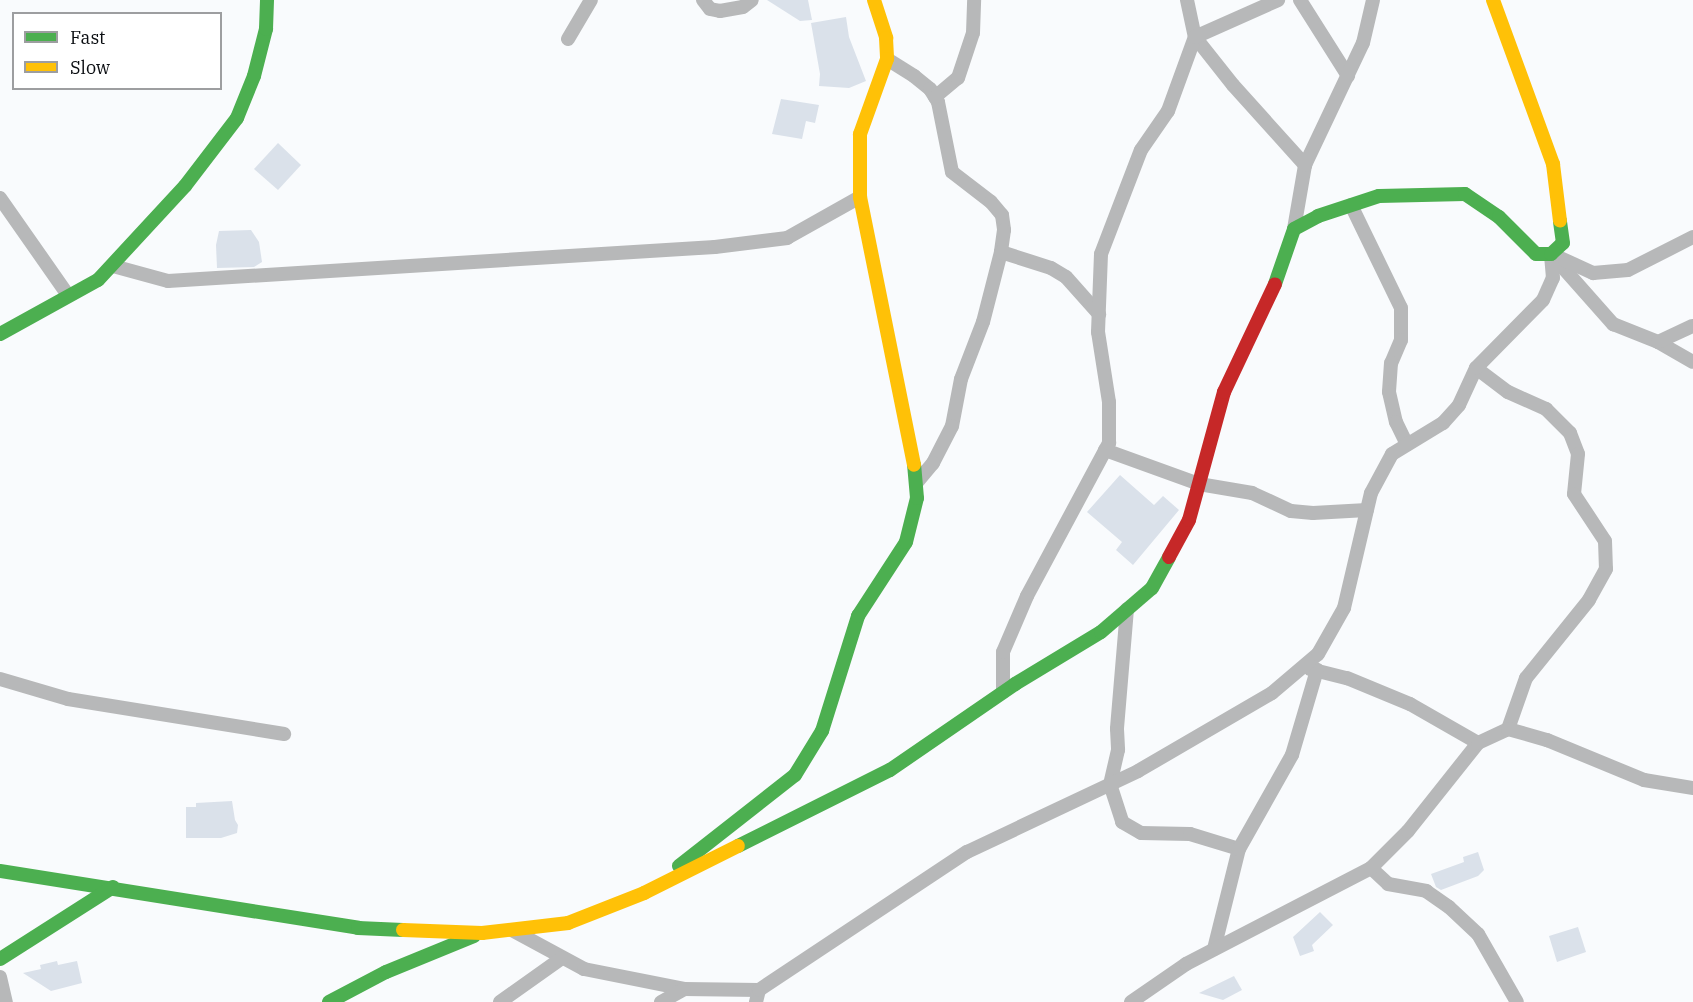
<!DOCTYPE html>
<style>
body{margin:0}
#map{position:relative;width:1693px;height:1002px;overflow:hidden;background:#f9fbfd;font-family:"IBM Plex Serif",serif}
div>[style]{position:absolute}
.building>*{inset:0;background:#dae1ea}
.street>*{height:14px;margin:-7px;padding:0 7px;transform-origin:7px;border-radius:7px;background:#b7b8b9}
.fast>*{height:14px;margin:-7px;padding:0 7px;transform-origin:7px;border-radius:7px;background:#4caf50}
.slow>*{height:14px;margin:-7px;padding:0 7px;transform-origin:7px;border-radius:7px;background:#ffc107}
.jam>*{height:14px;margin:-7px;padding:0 7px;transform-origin:7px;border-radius:7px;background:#c62828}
span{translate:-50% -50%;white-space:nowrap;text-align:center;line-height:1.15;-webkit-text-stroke:5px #fff;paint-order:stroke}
.legend{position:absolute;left:12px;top:12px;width:210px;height:78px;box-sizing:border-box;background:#fff;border:2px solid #9d9ea0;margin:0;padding:8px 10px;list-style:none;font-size:18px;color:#0a0d11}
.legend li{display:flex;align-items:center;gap:12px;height:30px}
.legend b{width:30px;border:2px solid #9d9ea0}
</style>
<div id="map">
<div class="building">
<div style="clip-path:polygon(767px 0,808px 0,812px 20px,800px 21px)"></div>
<div style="clip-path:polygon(846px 17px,849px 37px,866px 81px,849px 88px,819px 86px,820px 74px,811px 23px)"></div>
<div style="clip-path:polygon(781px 99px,819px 105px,815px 123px,806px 121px,802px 139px,772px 134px)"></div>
<div style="clip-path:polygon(278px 143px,301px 165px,278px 190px,254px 169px)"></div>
<div style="clip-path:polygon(251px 230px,259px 242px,262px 262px,254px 267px,217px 268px,216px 245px,219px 231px)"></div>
<div style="clip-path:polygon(1120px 475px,1154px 505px,1163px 496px,1179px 510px,1133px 565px,1116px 550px,1122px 542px,1087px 512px)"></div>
<div style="clip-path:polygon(232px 801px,235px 820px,238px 825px,237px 833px,221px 838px,186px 838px,186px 807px,196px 807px,196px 803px)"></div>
<div style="clip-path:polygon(1478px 852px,1484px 870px,1478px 876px,1441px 890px,1436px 887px,1431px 874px,1464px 862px,1463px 857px)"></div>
<div style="clip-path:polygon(1320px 912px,1333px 925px,1312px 945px,1314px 951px,1300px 956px,1293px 937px)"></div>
<div style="clip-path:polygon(1578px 927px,1586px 952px,1557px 962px,1549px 936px)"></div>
<div style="clip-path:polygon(57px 961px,58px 965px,77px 961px,82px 983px,51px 991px,23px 973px,41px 969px,40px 965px)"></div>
<div style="clip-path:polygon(1234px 976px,1242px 990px,1223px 1000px,1199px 993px)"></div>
</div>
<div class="street">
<div style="left:703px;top:0;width:11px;rotate:52deg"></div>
<div style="left:710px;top:9px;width:10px;rotate:11deg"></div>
<div style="left:720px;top:11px;width:23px;rotate:-10deg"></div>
<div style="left:743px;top:7px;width:11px;rotate:-38deg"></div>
<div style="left:1187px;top:0;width:38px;rotate:78deg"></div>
<div style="left:1195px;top:37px;width:61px;rotate:51.6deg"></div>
<div style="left:1233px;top:85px;width:108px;rotate:48deg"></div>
<div style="left:1300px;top:0;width:90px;rotate:57.7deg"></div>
<div style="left:568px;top:39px;width:45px;rotate:-59.5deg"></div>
<div style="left:887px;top:59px;width:32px;rotate:32deg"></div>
<div style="left:914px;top:76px;width:21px;rotate:39deg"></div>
<div style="left:930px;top:89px;width:15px;rotate:58deg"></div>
<div style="left:938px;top:102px;width:71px;rotate:78.7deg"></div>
<div style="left:952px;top:172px;width:49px;rotate:37.6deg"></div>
<div style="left:991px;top:202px;width:17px;rotate:50deg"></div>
<div style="left:1002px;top:215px;width:15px;rotate:82deg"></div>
<div style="left:1004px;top:230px;width:22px;rotate:98deg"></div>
<div style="left:1001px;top:252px;width:72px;rotate:104.4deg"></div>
<div style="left:983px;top:322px;width:61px;rotate:111.1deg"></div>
<div style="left:961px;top:379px;width:48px;rotate:100.8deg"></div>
<div style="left:952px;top:426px;width:42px;rotate:117.2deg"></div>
<div style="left:933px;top:463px;width:26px;rotate:130deg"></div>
<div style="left:935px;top:97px;width:30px;rotate:-40deg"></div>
<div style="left:958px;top:78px;width:47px;rotate:-71.6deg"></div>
<div style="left:973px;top:33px;width:33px;rotate:-88deg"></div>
<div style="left:0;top:198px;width:118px;rotate:55deg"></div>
<div style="left:1351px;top:205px;width:114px;rotate:64.1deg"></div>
<div style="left:1401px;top:308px;width:32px;rotate:90deg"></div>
<div style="left:1401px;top:340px;width:25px;rotate:113deg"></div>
<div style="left:1391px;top:363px;width:29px;rotate:94deg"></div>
<div style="left:1389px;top:392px;width:31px;rotate:77deg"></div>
<div style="left:1396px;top:422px;width:25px;rotate:64deg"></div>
<div style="left:1294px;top:229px;width:65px;rotate:-80.2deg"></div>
<div style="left:1305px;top:165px;width:135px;rotate:-64.6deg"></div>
<div style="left:1363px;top:43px;width:44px;rotate:-76.9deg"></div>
<div style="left:1001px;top:252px;width:52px;rotate:17.7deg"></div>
<div style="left:1051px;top:268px;width:17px;rotate:31deg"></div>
<div style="left:1066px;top:277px;width:50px;rotate:48.3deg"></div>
<div style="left:1551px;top:254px;width:94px;rotate:48.5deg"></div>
<div style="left:1613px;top:324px;width:48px;rotate:21.8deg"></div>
<div style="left:1658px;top:342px;width:40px;rotate:29.7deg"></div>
<div style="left:1556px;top:256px;width:41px;rotate:24.7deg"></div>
<div style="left:1593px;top:273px;width:35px;rotate:-5deg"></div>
<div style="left:1628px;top:270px;width:73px;rotate:-26.9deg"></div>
<div style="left:113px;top:266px;width:57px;rotate:15.3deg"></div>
<div style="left:168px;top:281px;width:548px;rotate:-3.56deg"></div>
<div style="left:715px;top:247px;width:73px;rotate:-7.1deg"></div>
<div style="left:787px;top:238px;width:84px;rotate:-29.3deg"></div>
<div style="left:1658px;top:342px;width:38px;rotate:-25deg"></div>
<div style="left:1476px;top:368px;width:40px;rotate:37deg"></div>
<div style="left:1508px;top:392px;width:42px;rotate:24.1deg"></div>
<div style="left:1546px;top:409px;width:34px;rotate:45deg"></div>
<div style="left:1570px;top:433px;width:22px;rotate:69deg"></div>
<div style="left:1578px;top:454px;width:40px;rotate:95.7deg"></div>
<div style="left:1574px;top:494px;width:56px;rotate:56.6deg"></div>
<div style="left:1605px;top:541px;width:28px;rotate:88deg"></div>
<div style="left:1606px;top:569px;width:35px;rotate:119deg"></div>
<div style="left:1589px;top:600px;width:100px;rotate:128.9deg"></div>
<div style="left:1526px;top:678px;width:54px;rotate:109.4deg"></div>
<div style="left:1105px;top:450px;width:100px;rotate:19.9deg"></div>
<div style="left:1199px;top:484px;width:54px;rotate:9.6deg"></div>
<div style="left:1252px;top:493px;width:43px;rotate:24.8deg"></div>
<div style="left:1291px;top:511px;width:22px;rotate:5deg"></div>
<div style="left:1313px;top:513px;width:54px;rotate:-3.2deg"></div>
<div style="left:1127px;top:609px;width:120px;rotate:94.8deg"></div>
<div style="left:1117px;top:729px;width:21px;rotate:87deg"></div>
<div style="left:1118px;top:750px;width:35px;rotate:103deg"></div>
<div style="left:1110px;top:784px;width:40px;rotate:72deg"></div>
<div style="left:1122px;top:822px;width:22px;rotate:30deg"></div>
<div style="left:1141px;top:833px;width:49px;rotate:1.2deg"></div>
<div style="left:1190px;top:834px;width:51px;rotate:17deg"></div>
<div style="left:1310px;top:669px;width:38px;rotate:14deg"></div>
<div style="left:1347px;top:678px;width:68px;rotate:22.4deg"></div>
<div style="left:1410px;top:704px;width:78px;rotate:29.8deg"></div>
<div style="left:0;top:679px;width:71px;rotate:16.4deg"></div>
<div style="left:68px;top:699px;width:219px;rotate:9.2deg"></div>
<div style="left:1003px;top:692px;width:40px;rotate:-90deg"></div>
<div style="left:1003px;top:652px;width:61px;rotate:-66.8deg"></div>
<div style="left:1027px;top:596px;width:174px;rotate:-61.8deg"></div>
<div style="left:1109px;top:443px;width:41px;rotate:-90deg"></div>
<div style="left:1109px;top:402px;width:71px;rotate:-98.9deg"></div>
<div style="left:1098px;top:332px;width:78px;rotate:-87.8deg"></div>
<div style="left:1101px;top:254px;width:111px;rotate:-69deg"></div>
<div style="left:1141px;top:150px;width:47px;rotate:-55.3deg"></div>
<div style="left:1168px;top:111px;width:79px;rotate:-70deg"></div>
<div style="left:1195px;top:37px;width:91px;rotate:-24deg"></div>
<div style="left:1371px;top:868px;width:23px;rotate:43deg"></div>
<div style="left:1388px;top:884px;width:39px;rotate:10deg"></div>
<div style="left:1426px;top:891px;width:28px;rotate:35deg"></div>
<div style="left:1449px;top:907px;width:40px;rotate:43deg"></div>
<div style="left:1478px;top:934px;width:78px;rotate:60.2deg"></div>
<div style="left:512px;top:930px;width:82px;rotate:28.4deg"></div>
<div style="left:584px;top:969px;width:102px;rotate:11.3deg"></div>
<div style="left:684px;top:989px;width:75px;rotate:0.8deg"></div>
<div style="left:1214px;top:949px;width:103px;rotate:-76deg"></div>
<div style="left:1239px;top:849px;width:108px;rotate:-60.6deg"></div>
<div style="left:1292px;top:755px;width:89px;rotate:-73.6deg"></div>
<div style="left:0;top:977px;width:26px;rotate:77deg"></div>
<div style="left:500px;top:1002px;width:76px;rotate:-35.4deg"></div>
<div style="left:661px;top:1002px;width:26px;rotate:-29deg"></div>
<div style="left:756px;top:1002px;width:12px;rotate:-76deg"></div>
<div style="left:759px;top:990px;width:250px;rotate:-33.6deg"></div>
<div style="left:967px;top:852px;width:189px;rotate:-25.3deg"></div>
<div style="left:1138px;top:771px;width:155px;rotate:-30.2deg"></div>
<div style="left:1272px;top:693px;width:60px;rotate:-40.3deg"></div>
<div style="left:1318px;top:654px;width:53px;rotate:-60.5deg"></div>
<div style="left:1344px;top:608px;width:118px;rotate:-76.8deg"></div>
<div style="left:1371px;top:493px;width:44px;rotate:-61.7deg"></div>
<div style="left:1392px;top:454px;width:60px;rotate:-31.3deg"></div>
<div style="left:1443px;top:423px;width:24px;rotate:-48deg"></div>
<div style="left:1459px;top:405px;width:41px;rotate:-65.3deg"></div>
<div style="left:1476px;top:368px;width:95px;rotate:-45.4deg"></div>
<div style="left:1543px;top:300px;width:24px;rotate:-66deg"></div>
<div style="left:1553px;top:278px;width:24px;rotate:-95deg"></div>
<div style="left:1131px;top:1002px;width:67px;rotate:-34.6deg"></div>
<div style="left:1186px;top:964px;width:208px;rotate:-27.4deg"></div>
<div style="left:1371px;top:868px;width:52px;rotate:-45deg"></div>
<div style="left:1408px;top:831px;width:112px;rotate:-51.5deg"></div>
<div style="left:1478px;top:743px;width:33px;rotate:-25deg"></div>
<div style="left:1508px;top:729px;width:41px;rotate:15.8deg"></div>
<div style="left:1547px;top:740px;width:105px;rotate:22.4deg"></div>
<div style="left:1644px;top:780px;width:50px;rotate:9.3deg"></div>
</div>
<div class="fast">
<div style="left:1275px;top:284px;width:58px;rotate:-70.9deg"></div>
<div style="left:1294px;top:229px;width:27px;rotate:-28deg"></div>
<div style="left:1318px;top:216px;width:64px;rotate:-18.2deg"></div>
<div style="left:1379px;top:196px;width:86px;rotate:-1.3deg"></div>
<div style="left:1465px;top:194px;width:41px;rotate:34.1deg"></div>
<div style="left:1499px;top:217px;width:52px;rotate:45deg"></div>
<div style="left:1536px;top:254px;width:15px"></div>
<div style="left:1551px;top:254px;width:16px;rotate:-43deg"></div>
<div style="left:1563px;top:243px;width:22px;rotate:-98deg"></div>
<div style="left:0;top:334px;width:112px;rotate:-28.9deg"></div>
<div style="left:98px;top:280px;width:128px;rotate:-47.2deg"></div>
<div style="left:185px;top:186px;width:86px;rotate:-52.6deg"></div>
<div style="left:237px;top:118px;width:45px;rotate:-68deg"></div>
<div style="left:254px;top:76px;width:49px;rotate:-75.7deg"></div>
<div style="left:266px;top:29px;width:29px;rotate:-88deg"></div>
<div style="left:738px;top:846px;width:170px;rotate:-26.6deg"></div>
<div style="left:890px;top:770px;width:152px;rotate:-34.5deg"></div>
<div style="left:1015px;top:684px;width:100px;rotate:-31.2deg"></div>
<div style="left:1101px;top:632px;width:67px;rotate:-40.8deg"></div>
<div style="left:1152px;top:588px;width:35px;rotate:-61deg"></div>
<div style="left:679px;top:866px;width:147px;rotate:-38.1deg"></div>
<div style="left:795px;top:775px;width:52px;rotate:-58.5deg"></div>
<div style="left:822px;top:731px;width:121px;rotate:-72.6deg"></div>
<div style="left:858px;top:616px;width:88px;rotate:-57deg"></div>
<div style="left:906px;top:542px;width:45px;rotate:-76deg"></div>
<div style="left:917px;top:498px;width:33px;rotate:-95deg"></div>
<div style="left:0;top:871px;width:363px;rotate:9deg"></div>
<div style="left:358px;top:928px;width:45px;rotate:2.5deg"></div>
<div style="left:0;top:959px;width:134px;rotate:-32.5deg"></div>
<div style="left:329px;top:1002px;width:64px;rotate:-27.8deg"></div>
<div style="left:386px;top:972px;width:95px;rotate:-22.2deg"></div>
</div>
<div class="slow">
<div style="left:874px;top:0;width:40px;rotate:72deg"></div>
<div style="left:886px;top:38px;width:21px;rotate:87deg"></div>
<div style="left:887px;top:59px;width:80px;rotate:109.8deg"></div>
<div style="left:860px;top:134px;width:63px;rotate:90deg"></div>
<div style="left:860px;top:197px;width:273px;rotate:78.6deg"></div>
<div style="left:1493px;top:0;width:175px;rotate:69.9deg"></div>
<div style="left:1553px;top:164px;width:57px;rotate:83deg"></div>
<div style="left:403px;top:930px;width:79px;rotate:2.2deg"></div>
<div style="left:482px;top:933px;width:87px;rotate:-6.6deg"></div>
<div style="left:568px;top:923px;width:82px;rotate:-21.5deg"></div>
<div style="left:644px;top:893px;width:105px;rotate:-26.6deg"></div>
</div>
<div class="jam">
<div style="left:1169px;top:557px;width:42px;rotate:-61.6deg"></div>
<div style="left:1189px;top:520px;width:133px;rotate:-74.7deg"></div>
<div style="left:1224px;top:392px;width:119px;rotate:-64.7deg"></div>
</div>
<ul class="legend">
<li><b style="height:8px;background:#4caf50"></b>Fast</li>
<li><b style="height:8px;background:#ffc107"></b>Slow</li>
</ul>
</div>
